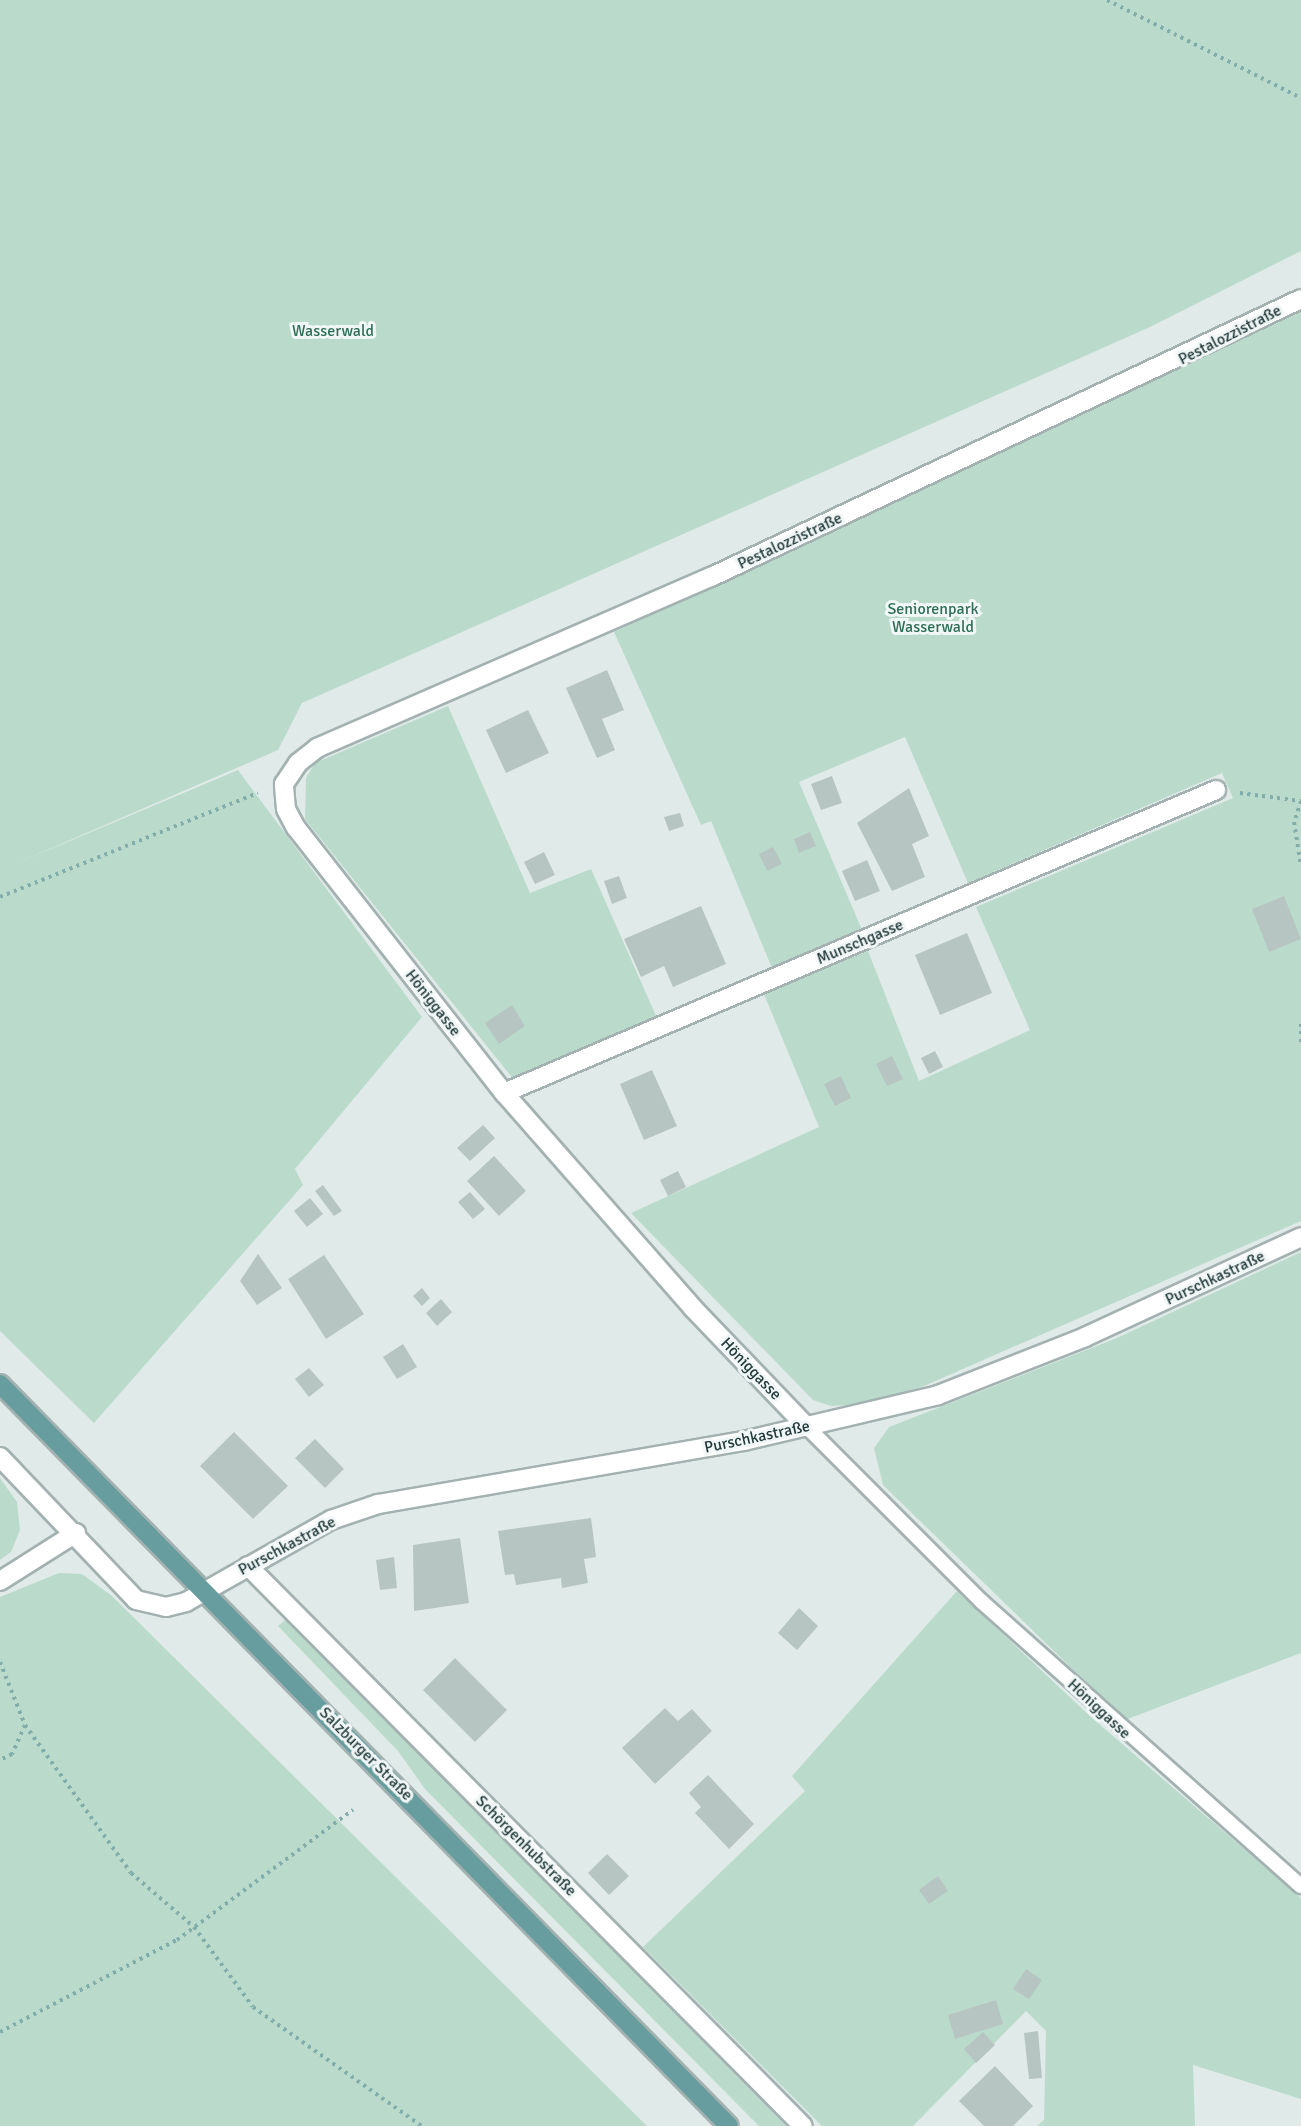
<!DOCTYPE html>
<meta charset="utf-8">
<style>
body{margin:0}
#map{position:relative;width:1301px;height:2126px;overflow:hidden;background:#e0eae9;font-family:Signika,sans-serif}
div>[style]{position:absolute}
.green>*{inset:0;background:#badbcc}
.building>*{inset:0;background:#b6c5c2}
.path>*{height:4px;margin-top:-2px;transform-origin:0;background:repeating-linear-gradient(90deg,#82adab 0 3px,transparent 0 7.5px)}
.roads{filter:drop-shadow(2px 0 #a3b2b1) drop-shadow(-2px 0 #a3b2b1) drop-shadow(0 2px #a3b2b1) drop-shadow(0 -2px #a3b2b1)}
.lane>*{height:14px;margin:-7px;padding:0 7px;transform-origin:7px;border-radius:7px;background:#fff}
.street>*{height:18px;margin:-9px;padding:0 9px;transform-origin:9px;border-radius:9px;background:#fff}
.primary>*{height:18px;margin:-9px;padding:0 9px;transform-origin:9px;border-radius:9px;background:#679d9e}
span{translate:-50% -50%;white-space:nowrap;text-align:center;line-height:1.15;-webkit-text-stroke:6px #f1f7f6;paint-order:stroke}
.park-label{font-size:16px;color:#2e6f58}
.street-label{font-size:16px;color:#223a3a}
</style>
<div id="map">
<div class="green">
<div style="clip-path:polygon(0 0,1301px 0,1301px 251px,1150px 327px,302px 703px,278px 750px,15px 864px,238px 770px,422px 1017px,295px 1169px,303px 1185px,94px 1423px,0 1331px)"></div>
<div style="clip-path:polygon(1301px 312px,1301px 1221px,924px 1386px,864px 1404px,831px 1406px,813px 1400px,631px 1213px,819px 1127px,764px 994px,868px 951px,919px 1081px,1030px 1030px,976px 907px,1233px 798px,1222px 773px,968px 883px,905px 737px,799px 782px,862px 930px,772px 968px,711px 821px,701px 825px,614px 632px)"></div>
<div style="clip-path:polygon(448px 706px,530px 893px,591px 869px,657px 1018px,514px 1080px,305px 819px,306px 778px,315px 763px)"></div>
<div style="clip-path:polygon(1301px 1252px,1301px 1653px,1125px 1720px,883px 1485px,874px 1448px,889px 1427px,1117px 1338px)"></div>
<div style="clip-path:polygon(0 1478px,17px 1502px,20px 1530px,11px 1552px,0 1560px)"></div>
<div style="clip-path:polygon(59px 1573px,82px 1574px,112px 1596px,647px 2126px,0 2126px,0 1597px)"></div>
<div style="clip-path:polygon(957px 1591px,1091px 1717px,1301px 1898px,1301px 2099px,1193px 2065px,1195px 2126px,1037px 2126px,1044px 2120px,1046px 2031px,1026px 2011px,913px 2126px,822px 2126px,643px 1947px,805px 1791px,792px 1776px)"></div>
<div style="clip-path:polygon(288px 1618px,786px 2126px,759px 2126px,425px 1789px,398px 1751px,278px 1626px)"></div>
</div>
<div class="building">
<div style="clip-path:polygon(607px 670px,624px 710px,602px 719px,615px 750px,597px 758px,566px 688px)"></div>
<div style="clip-path:polygon(528px 710px,549px 753px,506px 773px,486px 730px)"></div>
<div style="clip-path:polygon(832px 776px,842px 803px,821px 810px,811px 784px)"></div>
<div style="clip-path:polygon(909px 788px,929px 836px,912px 844px,925px 877px,892px 891px,857px 823px)"></div>
<div style="clip-path:polygon(680px 813px,684px 826px,669px 831px,664px 817px)"></div>
<div style="clip-path:polygon(810px 832px,816px 846px,799px 853px,794px 839px)"></div>
<div style="clip-path:polygon(773px 847px,782px 864px,767px 871px,759px 854px)"></div>
<div style="clip-path:polygon(544px 852px,555px 875px,535px 884px,524px 862px)"></div>
<div style="clip-path:polygon(867px 860px,880px 891px,855px 901px,842px 871px)"></div>
<div style="clip-path:polygon(619px 876px,627px 898px,612px 904px,604px 881px)"></div>
<div style="clip-path:polygon(1284px 896px,1301px 939px,1269px 952px,1252px 909px)"></div>
<div style="clip-path:polygon(701px 906px,726px 964px,673px 987px,664px 966px,641px 977px,624px 939px)"></div>
<div style="clip-path:polygon(967px 933px,992px 993px,940px 1015px,915px 955px)"></div>
<div style="clip-path:polygon(512px 1005px,525px 1026px,499px 1044px,485px 1023px)"></div>
<div style="clip-path:polygon(935px 1051px,943px 1067px,929px 1074px,921px 1058px)"></div>
<div style="clip-path:polygon(892px 1056px,903px 1079px,887px 1086px,876px 1064px)"></div>
<div style="clip-path:polygon(652px 1070px,677px 1126px,644px 1140px,620px 1084px)"></div>
<div style="clip-path:polygon(841px 1076px,851px 1098px,835px 1106px,824px 1084px)"></div>
<div style="clip-path:polygon(483px 1125px,495px 1138px,470px 1161px,457px 1148px)"></div>
<div style="clip-path:polygon(494px 1156px,526px 1191px,499px 1216px,467px 1181px)"></div>
<div style="clip-path:polygon(678px 1171px,686px 1187px,668px 1196px,660px 1180px)"></div>
<div style="clip-path:polygon(323px 1185px,342px 1211px,334px 1216px,315px 1191px)"></div>
<div style="clip-path:polygon(470px 1192px,485px 1209px,473px 1219px,458px 1202px)"></div>
<div style="clip-path:polygon(310px 1198px,323px 1214px,307px 1227px,294px 1211px)"></div>
<div style="clip-path:polygon(258px 1254px,282px 1288px,257px 1305px,240px 1281px)"></div>
<div style="clip-path:polygon(324px 1255px,364px 1314px,326px 1339px,288px 1279px)"></div>
<div style="clip-path:polygon(422px 1288px,430px 1298px,422px 1306px,413px 1296px)"></div>
<div style="clip-path:polygon(441px 1299px,452px 1312px,437px 1326px,426px 1313px)"></div>
<div style="clip-path:polygon(403px 1344px,417px 1367px,397px 1379px,383px 1357px)"></div>
<div style="clip-path:polygon(309px 1368px,324px 1385px,309px 1397px,295px 1379px)"></div>
<div style="clip-path:polygon(234px 1432px,288px 1486px,253px 1519px,200px 1466px)"></div>
<div style="clip-path:polygon(315px 1439px,344px 1469px,325px 1488px,295px 1458px)"></div>
<div style="clip-path:polygon(591px 1518px,596px 1557px,584px 1559px,588px 1583px,562px 1588px,561px 1578px,516px 1585px,514px 1574px,505px 1575px,498px 1531px)"></div>
<div style="clip-path:polygon(460px 1538px,469px 1603px,414px 1611px,413px 1545px)"></div>
<div style="clip-path:polygon(394px 1557px,397px 1588px,380px 1590px,376px 1560px)"></div>
<div style="clip-path:polygon(799px 1608px,818px 1626px,797px 1650px,778px 1633px)"></div>
<div style="clip-path:polygon(455px 1658px,507px 1710px,475px 1742px,423px 1690px)"></div>
<div style="clip-path:polygon(665px 1708px,678px 1721px,692px 1709px,712px 1731px,655px 1784px,622px 1748px)"></div>
<div style="clip-path:polygon(708px 1775px,754px 1824px,729px 1849px,695px 1813px,701px 1807px,689px 1793px)"></div>
<div style="clip-path:polygon(607px 1854px,629px 1876px,609px 1895px,588px 1873px)"></div>
<div style="clip-path:polygon(938px 1876px,948px 1891px,929px 1904px,919px 1890px)"></div>
<div style="clip-path:polygon(1026px 1969px,1042px 1980px,1029px 1999px,1013px 1989px)"></div>
<div style="clip-path:polygon(996px 2000px,1003px 2024px,955px 2039px,948px 2015px)"></div>
<div style="clip-path:polygon(1038px 2031px,1042px 2078px,1029px 2079px,1024px 2033px)"></div>
<div style="clip-path:polygon(983px 2032px,995px 2045px,976px 2063px,964px 2049px)"></div>
<div style="clip-path:polygon(995px 2066px,1033px 2106px,1013px 2126px,984px 2126px,959px 2101px)"></div>
</div>
<div class="path">
<div style="left:1107px;top:0;width:217px;rotate:26.8deg"></div>
<div style="left:1240px;top:793px;width:62px;rotate:7.5deg"></div>
<div style="left:1301px;top:801px;width:22px;rotate:108deg"></div>
<div style="left:1294px;top:822px;width:45px;rotate:81deg"></div>
<div style="left:0;top:897px;width:278px;rotate:-22deg"></div>
<div style="left:1301px;top:1024px;width:22px;rotate:90deg"></div>
<div style="left:0;top:1662px;width:68px;rotate:68.4deg"></div>
<div style="left:25px;top:1725px;width:32px;rotate:114deg"></div>
<div style="left:12px;top:1754px;width:13px;rotate:153deg"></div>
<div style="left:25px;top:1725px;width:182px;rotate:54.4deg"></div>
<div style="left:131px;top:1873px;width:83px;rotate:40.6deg"></div>
<div style="left:194px;top:1927px;width:99px;rotate:53.6deg"></div>
<div style="left:253px;top:2007px;width:207px;rotate:35.2deg"></div>
<div style="left:0;top:2032px;width:199px;rotate:-27.5deg"></div>
<div style="left:177px;top:1940px;width:219px;rotate:-36.5deg"></div>
</div>
<div class="roads">
<div class="lane">
<div style="left:807px;top:1427px;width:247px;rotate:45deg"></div>
<div style="left:982px;top:1602px;width:427px;rotate:41.7deg"></div>
</div>
<div class="street">
<div style="left:504px;top:1093px;width:774px;rotate:-23.05deg"></div>
<div style="left:807px;top:1427px;width:165px;rotate:-133.8deg"></div>
<div style="left:693px;top:1308px;width:286px;rotate:-131.3deg"></div>
<div style="left:504px;top:1093px;width:337px;rotate:-128.1deg"></div>
<div style="left:296px;top:828px;width:21px;rotate:-118deg"></div>
<div style="left:286px;top:809px;width:25px;rotate:-95deg"></div>
<div style="left:284px;top:784px;width:25px;rotate:-56deg"></div>
<div style="left:298px;top:763px;width:24px;rotate:-38deg"></div>
<div style="left:317px;top:748px;width:430px;rotate:-23.5deg"></div>
<div style="left:711px;top:577px;width:652px;rotate:-25.23deg"></div>
<div style="left:0;top:1457px;width:197px;rotate:46.4deg"></div>
<div style="left:136px;top:1600px;width:31px;rotate:13deg"></div>
<div style="left:166px;top:1607px;width:21px;rotate:-14deg"></div>
<div style="left:186px;top:1602px;width:167px;rotate:-29.5deg"></div>
<div style="left:331px;top:1520px;width:50px;rotate:-18.8deg"></div>
<div style="left:378px;top:1504px;width:371px;rotate:-9.8deg"></div>
<div style="left:744px;top:1441px;width:199px;rotate:-13.3deg"></div>
<div style="left:938px;top:1395px;width:158px;rotate:-21.5deg"></div>
<div style="left:1085px;top:1337px;width:238px;rotate:-24.8deg"></div>
<div style="left:248px;top:1566px;width:788px;rotate:45.26deg"></div>
<div style="left:0;top:1581px;width:90px;rotate:-32.3deg"></div>
</div>
<div class="primary">
<div style="left:0;top:1384px;width:1040px;rotate:45.51deg"></div>
</div>
</div>
<div class="park-label">
<span style="left:333px;top:331px">Wasserwald</span>
<span style="left:933px;top:618px">Seniorenpark<br>Wasserwald</span>
</div>
<div class="street-label">
<span style="left:1230px;top:335px;rotate:-27deg">Pestalozzistraße</span>
<span style="left:790px;top:541px;rotate:-25deg">Pestalozzistraße</span>
<span style="left:860px;top:942px;rotate:-23deg">Munschgasse</span>
<span style="left:433px;top:1003px;rotate:52deg">Höniggasse</span>
<span style="left:1215px;top:1278px;rotate:-25deg">Purschkastraße</span>
<span style="left:751px;top:1369px;rotate:46deg">Höniggasse</span>
<span style="left:757px;top:1437px;rotate:-12deg">Purschkastraße</span>
<span style="left:287px;top:1546px;rotate:-28deg">Purschkastraße</span>
<span style="left:1099px;top:1709px;rotate:43deg">Höniggasse</span>
<span style="left:366px;top:1754px;rotate:45deg">Salzburger Straße</span>
<span style="left:526px;top:1846px;rotate:45deg">Schörgenhubstraße</span>
</div>
</div>
